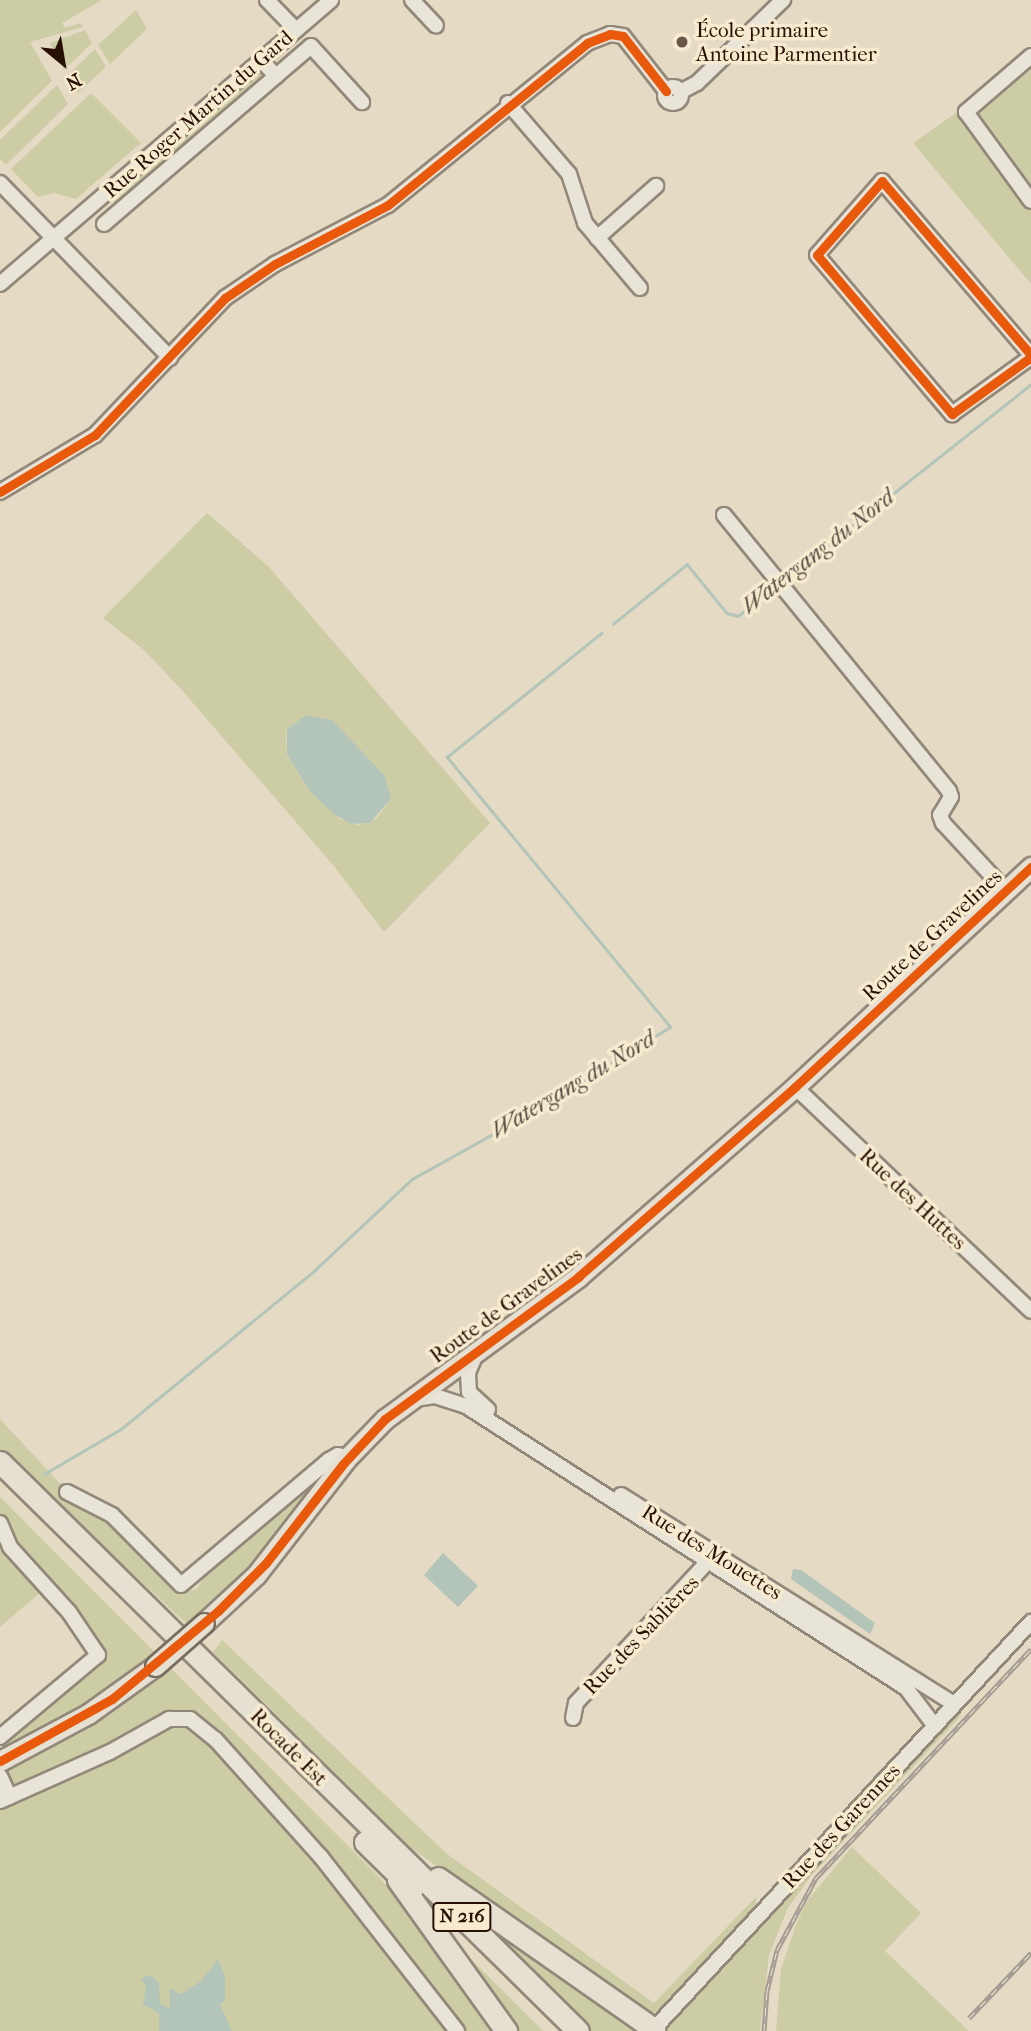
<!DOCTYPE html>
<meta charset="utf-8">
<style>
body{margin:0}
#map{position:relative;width:1031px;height:2031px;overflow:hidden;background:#e5dac3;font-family:"IM FELL French Canon",serif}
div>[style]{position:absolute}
.green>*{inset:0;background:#cdcda5}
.water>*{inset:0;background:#b3c4b8}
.stream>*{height:2.5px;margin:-1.25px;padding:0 1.25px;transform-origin:1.25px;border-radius:1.25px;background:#b3c4b8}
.roads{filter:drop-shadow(2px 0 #92887a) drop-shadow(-2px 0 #92887a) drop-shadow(0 2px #92887a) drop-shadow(0 -2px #92887a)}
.minor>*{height:14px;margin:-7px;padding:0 7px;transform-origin:7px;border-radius:7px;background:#e9e4d8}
.minor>.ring{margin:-7px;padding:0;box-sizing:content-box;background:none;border:14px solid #e9e4d8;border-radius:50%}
.major>*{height:19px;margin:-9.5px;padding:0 9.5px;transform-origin:9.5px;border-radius:9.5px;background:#e5e0d2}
.highway>*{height:21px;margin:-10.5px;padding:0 10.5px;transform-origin:10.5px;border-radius:10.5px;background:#e5e0d2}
.rail>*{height:5px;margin-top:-2.5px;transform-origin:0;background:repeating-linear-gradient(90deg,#f7ebcf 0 8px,#a49d93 0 16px);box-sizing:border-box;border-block:2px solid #a49d93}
.bridges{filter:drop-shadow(2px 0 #776d61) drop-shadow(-2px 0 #776d61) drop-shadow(0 2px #776d61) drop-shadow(0 -2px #776d61)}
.major-bridge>*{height:19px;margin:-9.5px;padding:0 9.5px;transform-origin:9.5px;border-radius:9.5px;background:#e5e0d2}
.cycleway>*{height:9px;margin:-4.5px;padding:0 4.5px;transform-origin:4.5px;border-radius:4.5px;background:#e8590c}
.dots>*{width:19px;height:19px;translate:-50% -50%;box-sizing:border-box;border:4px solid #f7ebcf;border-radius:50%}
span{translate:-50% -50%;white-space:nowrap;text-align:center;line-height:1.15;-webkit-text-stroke:7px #f7ebcf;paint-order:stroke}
.shield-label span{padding:2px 5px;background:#f7ebcf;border:2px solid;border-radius:5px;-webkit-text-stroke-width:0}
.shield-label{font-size:19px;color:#291004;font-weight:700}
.poi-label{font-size:21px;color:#291004}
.left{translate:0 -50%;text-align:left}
.street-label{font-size:21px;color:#291004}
.water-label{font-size:23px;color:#524c42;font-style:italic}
.north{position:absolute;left:28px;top:28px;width:70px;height:70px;-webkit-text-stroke:5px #f7ebcf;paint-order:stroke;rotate:150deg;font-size:19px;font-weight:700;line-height:28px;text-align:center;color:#291004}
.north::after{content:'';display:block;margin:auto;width:24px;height:32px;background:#291004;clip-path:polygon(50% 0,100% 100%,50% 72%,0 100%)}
</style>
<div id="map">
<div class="green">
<div style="clip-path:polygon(0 0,102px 0,62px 23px,65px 28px,81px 23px,83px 27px,30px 42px,52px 81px,0 132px)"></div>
<div style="clip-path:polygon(136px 10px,147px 29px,110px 64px,98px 45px)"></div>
<div style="clip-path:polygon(85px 30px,92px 43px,64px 70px,50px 43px)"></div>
<div style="clip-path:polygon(95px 49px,106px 67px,78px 93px,67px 76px)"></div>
<div style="clip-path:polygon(1031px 61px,1031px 284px,913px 143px)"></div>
<div style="clip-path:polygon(261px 69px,268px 77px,112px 209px,110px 207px,114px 203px,110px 198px)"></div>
<div style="clip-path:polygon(57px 85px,68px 104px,6px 165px,0 159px,0 140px)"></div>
<div style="clip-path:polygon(91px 93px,141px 143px,76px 199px,54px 193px,38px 197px,11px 169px)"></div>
<div style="clip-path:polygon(evenodd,207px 513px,268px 566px,490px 823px,384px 932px,333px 865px,180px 688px,144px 650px,103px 618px,207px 513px,306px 715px,332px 720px,385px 779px,391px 799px,376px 819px,358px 825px,340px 819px,302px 779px,287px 755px,286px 735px,287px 729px,306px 715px)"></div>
<div style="clip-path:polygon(0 1419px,79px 1504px,107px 1517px,177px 1591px,187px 1592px,197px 1589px,209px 1568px,330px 1464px,269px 1551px,191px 1628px,0 1450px)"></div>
<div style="clip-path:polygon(0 1497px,378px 1876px,439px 1947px,498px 2031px,0 2031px,0 1770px,19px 1760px,7px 1741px,107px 1655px,49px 1585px,0 1627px)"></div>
<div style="clip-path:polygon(222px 1640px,446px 1853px,654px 2003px,756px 1897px,756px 1907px,664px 2010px,647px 2014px,411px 1848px,213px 1652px)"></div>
<div style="clip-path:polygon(971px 1695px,958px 1719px,812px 1875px,788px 1908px,769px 1955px,760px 2031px,660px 2031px)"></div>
<div style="clip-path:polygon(852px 1847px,921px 1913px,885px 1951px,969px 2031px,776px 2031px,781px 1969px,796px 1925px,806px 1902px)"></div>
<div style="clip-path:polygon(455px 1897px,634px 2022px,636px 2031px,591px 2031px)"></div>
<div style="clip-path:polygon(444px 1932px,543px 2031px,513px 2031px)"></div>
</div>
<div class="water">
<div style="clip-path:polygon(306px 715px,332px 720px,385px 776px,391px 799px,370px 823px,351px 824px,332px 813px,310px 791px,287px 755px,287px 729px)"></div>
<div style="clip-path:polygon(443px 1553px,478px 1586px,458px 1607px,424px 1575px)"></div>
<div style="clip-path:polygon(793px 1569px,801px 1570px,875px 1623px,870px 1634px,791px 1579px)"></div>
<div style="clip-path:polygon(218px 1959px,225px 1976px,225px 2001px,220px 2004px,232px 2031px,159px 2031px,159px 2013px,143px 2005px,146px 1987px,141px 1979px,148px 1975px,159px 1982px,160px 2003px,170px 2009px,169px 1988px,181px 1994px,201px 1981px)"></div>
</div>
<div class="stream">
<div style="left:784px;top:580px;width:315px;rotate:-38.4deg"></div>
<div style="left:613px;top:624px;width:95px;rotate:-39deg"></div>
<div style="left:687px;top:564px;width:63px;rotate:50.8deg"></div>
<div style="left:727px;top:613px;width:11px;rotate:15deg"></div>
<div style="left:738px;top:616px;width:48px;rotate:-38.3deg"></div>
<div style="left:44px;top:1474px;width:89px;rotate:-30.3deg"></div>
<div style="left:121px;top:1429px;width:251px;rotate:-39.3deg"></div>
<div style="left:315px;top:1270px;width:133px;rotate:-43.2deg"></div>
<div style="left:412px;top:1179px;width:134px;rotate:-29.1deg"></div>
<div style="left:529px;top:1114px;width:166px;rotate:-31.7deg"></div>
<div style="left:670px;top:1027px;width:350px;rotate:-129.6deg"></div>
<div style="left:447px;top:757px;width:198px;rotate:-38.8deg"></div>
</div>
<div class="roads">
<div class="minor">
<div style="left:267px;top:0;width:42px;rotate:46deg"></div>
<div style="left:412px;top:0;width:35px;rotate:47deg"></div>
<div style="left:1031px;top:56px;width:86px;rotate:139.3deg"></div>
<div style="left:966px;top:112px;width:110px;rotate:53.9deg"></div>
<div style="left:261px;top:60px;width:22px;rotate:47deg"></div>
<div style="left:276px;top:76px;width:46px;rotate:-40.6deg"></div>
<div style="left:311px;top:46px;width:76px;rotate:47.7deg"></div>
<div class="ring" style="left:665px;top:87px;width:2px;height:2px"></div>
<div style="left:680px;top:92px;width:19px;rotate:-28deg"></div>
<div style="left:697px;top:83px;width:120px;rotate:-44deg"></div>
<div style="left:508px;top:103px;width:94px;rotate:49.3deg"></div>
<div style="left:569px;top:174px;width:52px;rotate:71.9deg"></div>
<div style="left:585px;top:223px;width:85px;rotate:49.8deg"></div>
<div style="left:0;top:183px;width:244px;rotate:45.8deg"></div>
<div style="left:104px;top:224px;width:227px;rotate:-40.7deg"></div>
<div style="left:597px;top:238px;width:79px;rotate:-41.4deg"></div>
<div style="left:0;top:284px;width:436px;rotate:-40.6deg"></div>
<div style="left:1031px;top:355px;width:229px;rotate:-130.6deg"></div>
<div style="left:882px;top:181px;width:98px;rotate:131.3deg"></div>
<div style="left:817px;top:255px;width:209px;rotate:49.7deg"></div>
<div style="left:952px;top:414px;width:97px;rotate:-35.8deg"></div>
<div style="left:0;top:492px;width:111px;rotate:-31deg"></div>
<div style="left:95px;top:435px;width:189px;rotate:-46.5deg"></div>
<div style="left:225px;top:298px;width:60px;rotate:-34.2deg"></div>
<div style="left:275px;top:264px;width:127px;rotate:-27.6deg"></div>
<div style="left:388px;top:205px;width:257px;rotate:-39.1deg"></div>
<div style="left:587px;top:43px;width:25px;rotate:-21deg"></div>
<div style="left:610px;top:34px;width:13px;rotate:9deg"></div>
<div style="left:623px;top:36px;width:70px;rotate:52deg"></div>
<div style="left:724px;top:515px;width:356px;rotate:50.8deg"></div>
<div style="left:949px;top:791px;width:6px;rotate:72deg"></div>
<div style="left:951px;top:797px;width:21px;rotate:121deg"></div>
<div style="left:940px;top:815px;width:9px;rotate:69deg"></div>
<div style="left:943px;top:823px;width:93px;rotate:47.2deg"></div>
<div style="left:795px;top:1087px;width:325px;rotate:43.5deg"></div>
<div style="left:476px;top:1354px;width:21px;rotate:113deg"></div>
<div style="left:468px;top:1373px;width:19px;rotate:87deg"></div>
<div style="left:469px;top:1392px;width:26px;rotate:43deg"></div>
<div style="left:414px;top:1399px;width:21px;rotate:-8deg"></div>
<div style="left:435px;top:1396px;width:33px;rotate:18deg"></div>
<div style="left:466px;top:1406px;width:523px;rotate:32.66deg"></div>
<div style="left:906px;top:1688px;width:48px;rotate:52.7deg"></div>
<div style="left:67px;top:1492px;width:51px;rotate:27.1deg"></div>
<div style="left:112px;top:1515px;width:98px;rotate:45.4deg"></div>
<div style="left:181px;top:1585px;width:194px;rotate:-40.2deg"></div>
<div style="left:329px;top:1460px;width:10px;rotate:-29deg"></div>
<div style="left:338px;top:1455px;width:10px;rotate:11deg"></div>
<div style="left:621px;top:1495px;width:393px;rotate:32.1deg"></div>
<div style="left:0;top:1523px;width:26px;rotate:67deg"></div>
<div style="left:10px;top:1547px;width:88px;rotate:47.8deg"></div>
<div style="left:69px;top:1612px;width:52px;rotate:56deg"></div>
<div style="left:98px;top:1655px;width:128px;rotate:140.1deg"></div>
<div style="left:573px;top:1718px;width:15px;rotate:-79deg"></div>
<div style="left:576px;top:1703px;width:202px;rotate:-47deg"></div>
<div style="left:0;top:1776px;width:23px;rotate:65deg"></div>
<div style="left:0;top:1801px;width:120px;rotate:-24deg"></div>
<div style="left:110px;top:1752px;width:68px;rotate:-29.2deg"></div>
<div style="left:169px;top:1719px;width:21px"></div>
<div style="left:190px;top:1719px;width:33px;rotate:39deg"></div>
<div style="left:216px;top:1740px;width:157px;rotate:48.1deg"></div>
<div style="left:321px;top:1857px;width:221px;rotate:52deg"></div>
<div style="left:652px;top:2031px;width:558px;rotate:-47.18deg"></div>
</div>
<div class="major">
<div style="left:204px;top:1623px;width:71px;rotate:-42.7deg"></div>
<div style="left:256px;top:1575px;width:150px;rotate:-52.1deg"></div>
<div style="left:348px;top:1457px;width:53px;rotate:-45.8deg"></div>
<div style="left:385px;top:1419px;width:240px;rotate:-36.3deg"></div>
<div style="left:578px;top:1277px;width:288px;rotate:-41.2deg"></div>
<div style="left:795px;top:1087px;width:323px;rotate:-43deg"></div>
<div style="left:0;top:1761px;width:100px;rotate:-28.1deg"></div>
<div style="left:88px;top:1714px;width:82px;rotate:-35.6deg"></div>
</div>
<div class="highway">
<div style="left:0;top:1462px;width:811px;rotate:44.55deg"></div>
<div style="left:365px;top:1842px;width:66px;rotate:44.4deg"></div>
<div style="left:438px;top:1878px;width:264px;rotate:35deg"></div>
<div style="left:398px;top:1880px;width:186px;rotate:54.4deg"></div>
</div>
</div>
<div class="rail">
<div style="left:969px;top:2018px;width:90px;rotate:-46.4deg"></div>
<div style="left:764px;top:2031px;width:40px;rotate:-85.7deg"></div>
<div style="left:767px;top:1991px;width:42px;rotate:-76.3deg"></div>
<div style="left:777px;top:1950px;width:82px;rotate:-61.6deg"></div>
<div style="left:816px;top:1878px;width:314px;rotate:-46.8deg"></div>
</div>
<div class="bridges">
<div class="major-bridge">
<div style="left:155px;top:1666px;width:65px;rotate:-41.3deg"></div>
</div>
</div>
<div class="cycleway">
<div style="left:1031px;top:355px;width:229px;rotate:-130.6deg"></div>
<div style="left:882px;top:181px;width:98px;rotate:131.3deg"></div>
<div style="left:817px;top:255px;width:209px;rotate:49.7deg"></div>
<div style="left:952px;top:414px;width:97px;rotate:-35.8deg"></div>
<div style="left:0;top:492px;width:111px;rotate:-31deg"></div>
<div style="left:95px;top:435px;width:189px;rotate:-46.5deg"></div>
<div style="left:225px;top:298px;width:60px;rotate:-34.2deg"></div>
<div style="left:275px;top:264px;width:127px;rotate:-27.6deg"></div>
<div style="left:388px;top:205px;width:257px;rotate:-39.1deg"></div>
<div style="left:587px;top:43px;width:25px;rotate:-21deg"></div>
<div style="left:610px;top:34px;width:13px;rotate:9deg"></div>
<div style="left:623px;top:36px;width:70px;rotate:52deg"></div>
<div style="left:0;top:1761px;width:128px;rotate:-29deg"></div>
<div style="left:112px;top:1699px;width:138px;rotate:-39.7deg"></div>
<div style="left:218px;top:1611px;width:68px;rotate:-45deg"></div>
<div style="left:266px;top:1563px;width:125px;rotate:-52.1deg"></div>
<div style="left:343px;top:1464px;width:62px;rotate:-47deg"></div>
<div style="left:385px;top:1419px;width:240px;rotate:-36.3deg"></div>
<div style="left:578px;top:1277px;width:288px;rotate:-41.2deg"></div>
<div style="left:795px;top:1087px;width:323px;rotate:-43deg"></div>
</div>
<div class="dots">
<div style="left:682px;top:42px;background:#6b5747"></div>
</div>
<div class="shield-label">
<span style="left:462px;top:1917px">N 216</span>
</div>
<div class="poi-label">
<span class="left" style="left:696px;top:42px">École primaire<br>Antoine Parmentier</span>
</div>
<div class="street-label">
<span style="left:198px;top:114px;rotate:-41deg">Rue Roger Martin du Gard</span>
<span style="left:932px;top:935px;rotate:-43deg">Route de Gravelines</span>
<span style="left:913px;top:1199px;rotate:43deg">Rue des Huttes</span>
<span style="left:506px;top:1305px;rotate:-36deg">Route de Gravelines</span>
<span style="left:712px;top:1552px;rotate:32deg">Rue des Mouettes</span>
<span style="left:641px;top:1635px;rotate:-46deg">Rue des Sablières</span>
<span style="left:289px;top:1747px;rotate:45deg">Rocade Est</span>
<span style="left:841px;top:1826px;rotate:-47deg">Rue des Garennes</span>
</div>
<div class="water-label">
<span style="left:818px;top:552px;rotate:-38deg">Watergang du Nord</span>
<span style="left:573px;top:1085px;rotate:-31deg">Watergang du Nord</span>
</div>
<div class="north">N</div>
</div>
